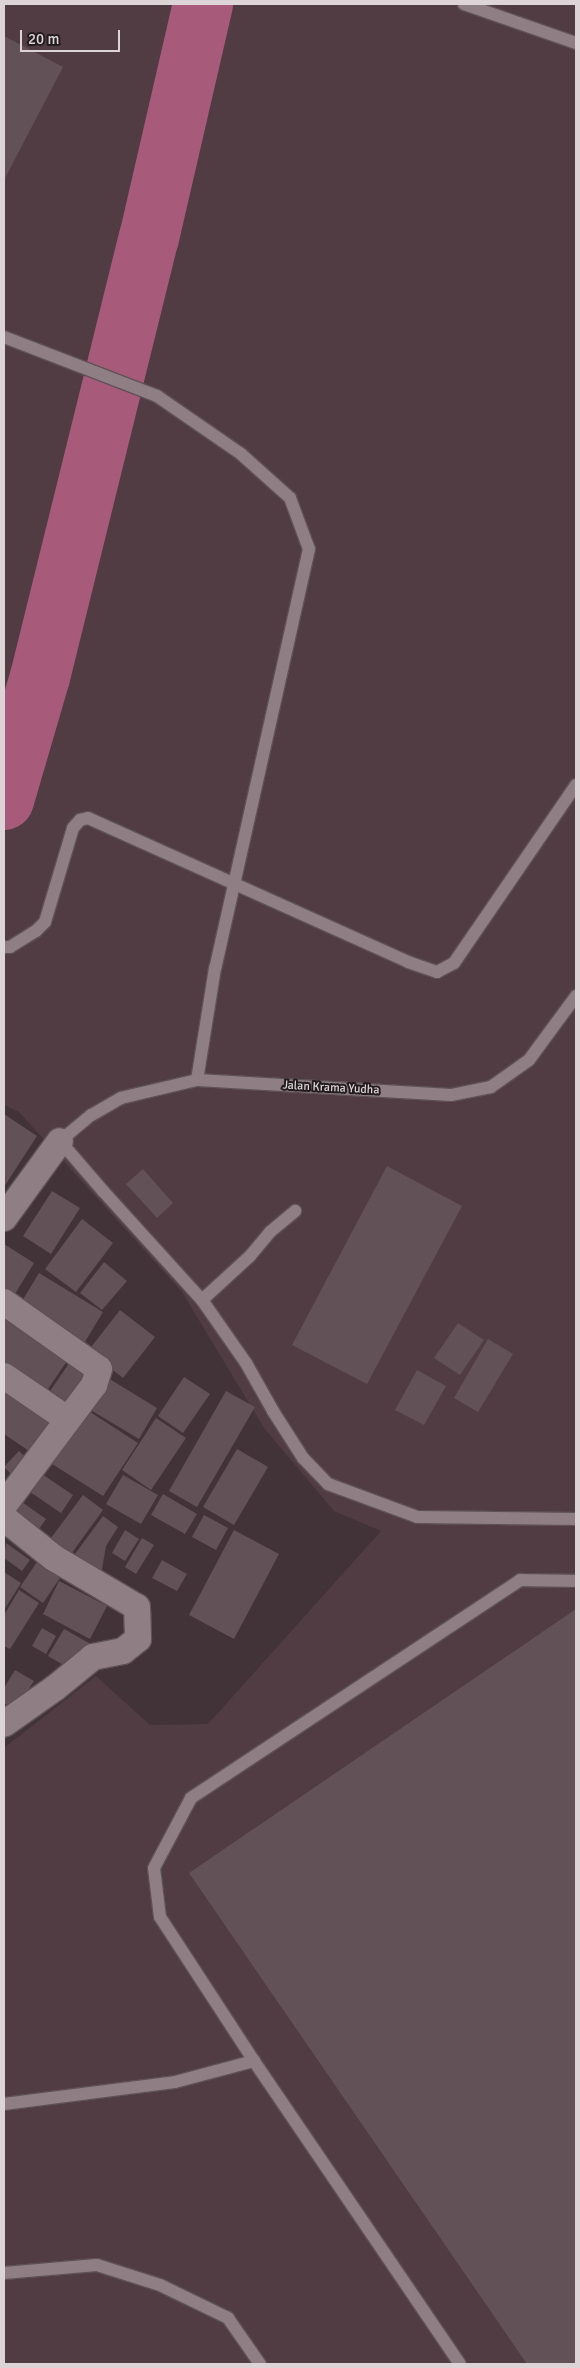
<!DOCTYPE html>
<style>
body{margin:0}
#map{position:relative;width:580px;height:2368px;overflow:hidden;background:#413338;font-family:Signika,sans-serif}
div>[style]{position:absolute}
.built>*{inset:0;background:#513c43}
.river>*{height:60px;margin:-30px;padding:0 30px;transform-origin:30px;border-radius:30px;background:#a85a7a}
.building>*{inset:0;background:#625257}
.roads{filter:drop-shadow(1px 0 #5e5256) drop-shadow(-1px 0 #5e5256) drop-shadow(0 1px #5e5256) drop-shadow(0 -1px #5e5256)}
.service>*{height:12px;margin:-6px;padding:0 6px;transform-origin:6px;border-radius:6px;background:#8f7e84}
.minor>*{height:26px;margin:-13px;padding:0 13px;transform-origin:13px;border-radius:13px;background:#8f7e84}
span{translate:-50% -50%;white-space:nowrap;text-align:center;line-height:1.15;-webkit-text-stroke:4px #231c1f;paint-order:stroke}
.street-label{font-size:12px;color:#ddd4d7}
.frame{position:absolute;inset:0;border:5px solid #ddd4d7;pointer-events:none}
.scale{position:absolute;left:20px;top:30px;width:100px;height:22px;box-sizing:border-box;border:2px solid #ddd4d7;border-top:0;padding-left:6px;font-size:15px;line-height:18px;white-space:nowrap;color:#ddd4d7;-webkit-text-stroke:4px #231c1f;paint-order:stroke}
</style>
<div id="map">
<div class="built">
<div style="clip-path:polygon(4px 4px,576px 4px,576px 2364px,4px 2364px,4px 1748px,96px 1676px,150px 1725px,208px 1724px,381px 1531px,334px 1511px,264px 1428px,182px 1292px,19px 1112px,4px 1105px)"></div>
</div>
<div class="river">
<div style="left:4px;top:800px;width:128px;rotate:-73.7deg"></div>
<div style="left:40px;top:677px;width:452px;rotate:-76.1deg"></div>
<div style="left:149px;top:238px;width:240px;rotate:-77deg"></div>
</div>
<div class="building">
<div style="clip-path:polygon(4px 36px,63px 67px,4px 180px)"></div>
<div style="clip-path:polygon(4px 1114px,37px 1136px,4px 1187px)"></div>
<div style="clip-path:polygon(387px 1166px,462px 1206px,367px 1384px,292px 1345px)"></div>
<div style="clip-path:polygon(143px 1169px,173px 1203px,157px 1218px,126px 1184px)"></div>
<div style="clip-path:polygon(52px 1191px,80px 1208px,51px 1254px,23px 1236px)"></div>
<div style="clip-path:polygon(82px 1219px,113px 1243px,76px 1292px,45px 1269px)"></div>
<div style="clip-path:polygon(4px 1244px,34px 1263px,13px 1297px,4px 1291px)"></div>
<div style="clip-path:polygon(104px 1262px,127px 1281px,102px 1310px,80px 1293px)"></div>
<div style="clip-path:polygon(39px 1273px,103px 1312px,83px 1345px,19px 1306px)"></div>
<div style="clip-path:polygon(120px 1310px,155px 1337px,123px 1378px,88px 1351px)"></div>
<div style="clip-path:polygon(4px 1311px,71px 1355px,44px 1395px,4px 1368px)"></div>
<div style="clip-path:polygon(458px 1323px,484px 1340px,460px 1375px,434px 1358px)"></div>
<div style="clip-path:polygon(488px 1339px,513px 1354px,478px 1412px,454px 1398px)"></div>
<div style="clip-path:polygon(72px 1359px,90px 1371px,65px 1409px,46px 1397px)"></div>
<div style="clip-path:polygon(417px 1370px,446px 1386px,424px 1425px,395px 1410px)"></div>
<div style="clip-path:polygon(184px 1377px,210px 1394px,183px 1433px,158px 1416px)"></div>
<div style="clip-path:polygon(108px 1378px,157px 1408px,139px 1439px,89px 1409px)"></div>
<div style="clip-path:polygon(4px 1381px,59px 1418px,35px 1455px,4px 1434px)"></div>
<div style="clip-path:polygon(226px 1391px,255px 1407px,197px 1507px,169px 1491px)"></div>
<div style="clip-path:polygon(87px 1410px,138px 1443px,103px 1496px,52px 1464px)"></div>
<div style="clip-path:polygon(156px 1418px,186px 1438px,151px 1490px,122px 1470px)"></div>
<div style="clip-path:polygon(237px 1449px,268px 1467px,234px 1525px,203px 1507px)"></div>
<div style="clip-path:polygon(19px 1451px,32px 1464px,17px 1480px,4px 1467px)"></div>
<div style="clip-path:polygon(42px 1474px,73px 1495px,61px 1513px,30px 1492px)"></div>
<div style="clip-path:polygon(123px 1475px,158px 1495px,141px 1524px,106px 1504px)"></div>
<div style="clip-path:polygon(163px 1494px,197px 1514px,185px 1534px,151px 1515px)"></div>
<div style="clip-path:polygon(83px 1495px,103px 1510px,69px 1557px,48px 1542px)"></div>
<div style="clip-path:polygon(15px 1497px,46px 1519px,37px 1532px,6px 1510px)"></div>
<div style="clip-path:polygon(204px 1515px,228px 1528px,216px 1550px,192px 1537px)"></div>
<div style="clip-path:polygon(103px 1516px,118px 1527px,106px 1546px,102px 1569px,95px 1574px,72px 1558px)"></div>
<div style="clip-path:polygon(125px 1530px,139px 1539px,125px 1561px,112px 1553px)"></div>
<div style="clip-path:polygon(234px 1530px,279px 1554px,234px 1639px,189px 1615px)"></div>
<div style="clip-path:polygon(142px 1538px,154px 1545px,136px 1574px,125px 1567px)"></div>
<div style="clip-path:polygon(6px 1543px,30px 1560px,22px 1571px,4px 1558px)"></div>
<div style="clip-path:polygon(162px 1560px,187px 1574px,177px 1591px,152px 1578px)"></div>
<div style="clip-path:polygon(37px 1562px,60px 1578px,43px 1603px,20px 1587px)"></div>
<div style="clip-path:polygon(4px 1572px,21px 1583px,4px 1610px)"></div>
<div style="clip-path:polygon(59px 1581px,107px 1606px,90px 1639px,43px 1614px)"></div>
<div style="clip-path:polygon(19px 1590px,39px 1603px,10px 1649px,4px 1646px,4px 1615px)"></div>
<div style="clip-path:polygon(576px 1609px,576px 2364px,527px 2364px,189px 1873px)"></div>
<div style="clip-path:polygon(42px 1628px,56px 1636px,46px 1654px,32px 1646px)"></div>
<div style="clip-path:polygon(64px 1629px,89px 1643px,72px 1670px,48px 1656px)"></div>
<div style="clip-path:polygon(15px 1670px,34px 1681px,15px 1710px,4px 1703px,4px 1688px)"></div>
</div>
<div class="roads">
<div class="service">
<div style="left:464px;top:4px;width:119px;rotate:19.2deg"></div>
<div style="left:4px;top:337px;width:164px;rotate:21.1deg"></div>
<div style="left:157px;top:396px;width:102px;rotate:34.6deg"></div>
<div style="left:241px;top:454px;width:66px;rotate:41.9deg"></div>
<div style="left:290px;top:498px;width:54px;rotate:69.6deg"></div>
<div style="left:309px;top:549px;width:429px;rotate:102.6deg"></div>
<div style="left:215px;top:968px;width:113px;rotate:99.1deg"></div>
<div style="left:4px;top:947px;width:6px"></div>
<div style="left:10px;top:947px;width:31px;rotate:-32deg"></div>
<div style="left:36px;top:931px;width:13px;rotate:-45deg"></div>
<div style="left:45px;top:922px;width:98px;rotate:-73.4deg"></div>
<div style="left:73px;top:828px;width:11px;rotate:-49deg"></div>
<div style="left:80px;top:820px;width:8px;rotate:-14deg"></div>
<div style="left:88px;top:818px;width:351px;rotate:24.2deg"></div>
<div style="left:408px;top:962px;width:31px;rotate:19deg"></div>
<div style="left:437px;top:972px;width:19px;rotate:-28deg"></div>
<div style="left:454px;top:963px;width:216px;rotate:-55.6deg"></div>
<div style="left:576px;top:996px;width:79px;rotate:126.3deg"></div>
<div style="left:529px;top:1060px;width:47px;rotate:144.6deg"></div>
<div style="left:491px;top:1087px;width:41px;rotate:168.7deg"></div>
<div style="left:451px;top:1095px;width:254px;rotate:-176.6deg"></div>
<div style="left:197px;top:1080px;width:78px;rotate:166.7deg"></div>
<div style="left:121px;top:1098px;width:34px;rotate:150deg"></div>
<div style="left:91px;top:1115px;width:40px;rotate:140deg"></div>
<div style="left:60px;top:1141px;width:66px;rotate:49.3deg"></div>
<div style="left:103px;top:1191px;width:147px;rotate:47.8deg"></div>
<div style="left:202px;top:1300px;width:77px;rotate:55.1deg"></div>
<div style="left:246px;top:1363px;width:55px;rotate:60.6deg"></div>
<div style="left:273px;top:1411px;width:56px;rotate:57.4deg"></div>
<div style="left:303px;top:1458px;width:36px;rotate:46deg"></div>
<div style="left:328px;top:1484px;width:95px;rotate:20.3deg"></div>
<div style="left:417px;top:1517px;width:159px;rotate:0.7deg"></div>
<div style="left:202px;top:1300px;width:65px;rotate:-42.5deg"></div>
<div style="left:250px;top:1256px;width:31px;rotate:-50deg"></div>
<div style="left:270px;top:1232px;width:33px;rotate:-40deg"></div>
<div style="left:254px;top:2061px;width:172px;rotate:-123.1deg"></div>
<div style="left:160px;top:1917px;width:49px;rotate:-97deg"></div>
<div style="left:154px;top:1868px;width:79px;rotate:-62.1deg"></div>
<div style="left:191px;top:1798px;width:395px;rotate:-33.5deg"></div>
<div style="left:520px;top:1580px;width:56px;rotate:1deg"></div>
<div style="left:4px;top:2104px;width:172px;rotate:-7.3deg"></div>
<div style="left:175px;top:2082px;width:82px;rotate:-14.9deg"></div>
<div style="left:254px;top:2061px;width:366px;rotate:55.8deg"></div>
<div style="left:4px;top:2273px;width:93px;rotate:-4.9deg"></div>
<div style="left:97px;top:2265px;width:66px;rotate:17.6deg"></div>
<div style="left:160px;top:2285px;width:76px;rotate:25.9deg"></div>
<div style="left:228px;top:2318px;width:56px;rotate:55.2deg"></div>
</div>
<div class="minor">
<div style="left:4px;top:1218px;width:95px;rotate:-54deg"></div>
<div style="left:4px;top:1302px;width:116px;rotate:35.2deg"></div>
<div style="left:99px;top:1369px;width:17px;rotate:107deg"></div>
<div style="left:94px;top:1385px;width:149px;rotate:126.8deg"></div>
<div style="left:4px;top:1376px;width:76px;rotate:34.3deg"></div>
<div style="left:4px;top:1518px;width:64px;rotate:38.7deg"></div>
<div style="left:54px;top:1558px;width:96px;rotate:30.6deg"></div>
<div style="left:137px;top:1607px;width:32px;rotate:88deg"></div>
<div style="left:138px;top:1639px;width:19px;rotate:141deg"></div>
<div style="left:123px;top:1651px;width:31px;rotate:169deg"></div>
<div style="left:93px;top:1657px;width:49px;rotate:140.8deg"></div>
<div style="left:55px;top:1688px;width:62px;rotate:144.8deg"></div>
</div>
</div>
<div class="street-label">
<span style="left:331px;top:1088px;rotate:3deg">Jalan Krama Yudha</span>
</div>
<div class="frame"></div>
<div class="scale">20 m</div>
</div>
